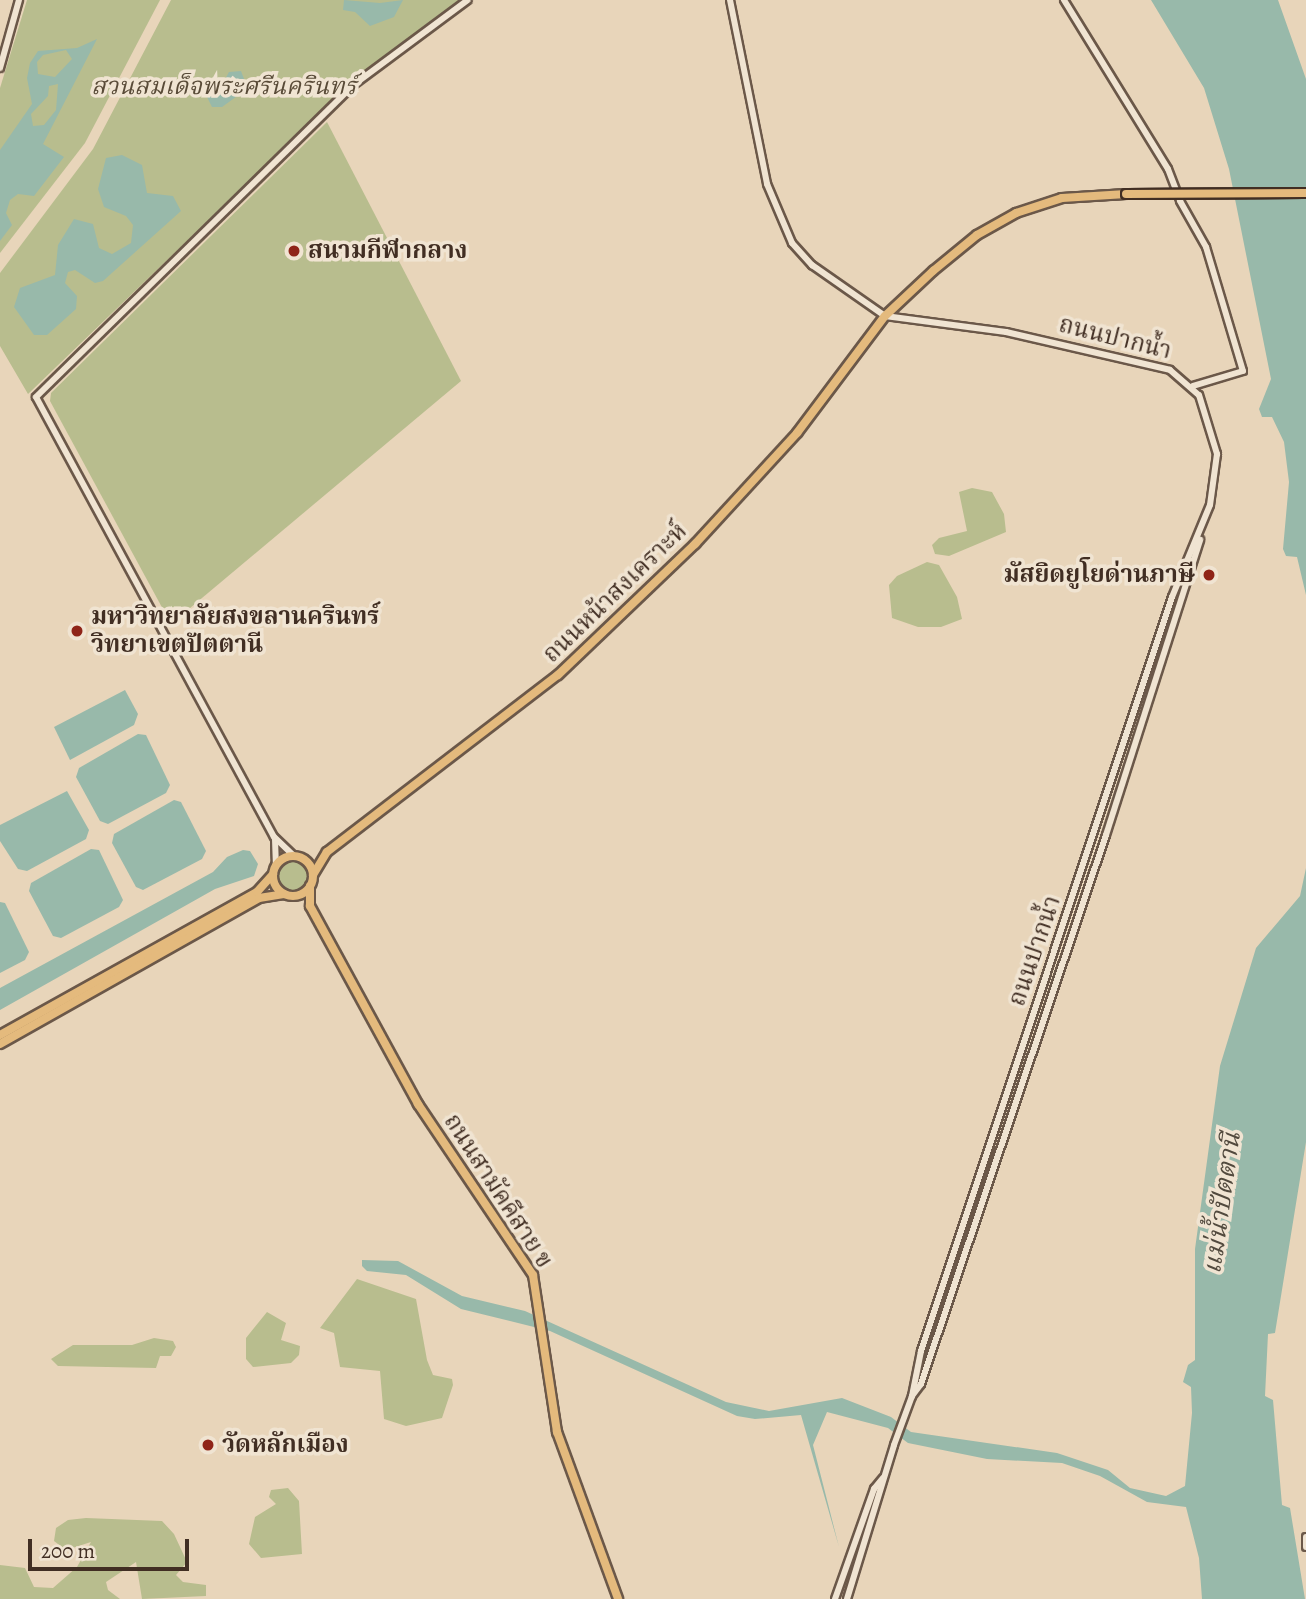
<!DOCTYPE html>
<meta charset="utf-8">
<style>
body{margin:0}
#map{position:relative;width:1306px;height:1599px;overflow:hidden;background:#e8d5ba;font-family:Alegreya,"Noto Serif Thai",serif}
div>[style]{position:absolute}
.green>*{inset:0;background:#b8bd8e}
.round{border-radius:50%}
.water>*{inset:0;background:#98b9aa}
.roads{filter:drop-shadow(2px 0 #6b5849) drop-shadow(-2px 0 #6b5849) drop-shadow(0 2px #6b5849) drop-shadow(0 -2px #6b5849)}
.minor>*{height:6px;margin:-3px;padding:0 3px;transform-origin:3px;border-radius:3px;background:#f0e4d2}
.major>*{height:8px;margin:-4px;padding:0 4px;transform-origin:4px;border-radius:4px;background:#e4ba7d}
.major>.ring{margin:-4px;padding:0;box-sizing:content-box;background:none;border:8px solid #e4ba7d;border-radius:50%}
.bridges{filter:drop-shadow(2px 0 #412e23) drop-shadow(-2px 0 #412e23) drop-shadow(0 2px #412e23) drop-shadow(0 -2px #412e23)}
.major-bridge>*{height:8px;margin:-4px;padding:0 4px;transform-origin:4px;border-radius:4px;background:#e4ba7d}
.dots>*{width:19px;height:19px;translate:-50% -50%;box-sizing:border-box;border:4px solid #f0e4d2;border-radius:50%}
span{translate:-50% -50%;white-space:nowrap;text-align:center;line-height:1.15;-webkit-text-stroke:7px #f0e4d2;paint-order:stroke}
.park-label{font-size:24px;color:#594b38;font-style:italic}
.poi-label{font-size:24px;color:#412e23;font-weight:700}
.left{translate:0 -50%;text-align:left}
.right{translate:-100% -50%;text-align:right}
.street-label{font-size:24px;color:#412e23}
.water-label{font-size:26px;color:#524a3e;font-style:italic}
.scale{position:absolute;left:28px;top:1539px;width:161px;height:32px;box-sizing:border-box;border:4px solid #412e23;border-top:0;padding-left:9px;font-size:21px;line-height:24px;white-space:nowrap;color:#412e23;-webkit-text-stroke:5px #f0e4d2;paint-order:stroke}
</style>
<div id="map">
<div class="green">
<div style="clip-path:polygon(27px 0,160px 0,85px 143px,0 253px,0 88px)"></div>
<div style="clip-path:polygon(171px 0,464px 0,348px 86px,28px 394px,0 346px,0 273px,93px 149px)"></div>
<div style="clip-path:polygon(327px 122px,461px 381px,171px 624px,50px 401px,51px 393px)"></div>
<div style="clip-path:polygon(972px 488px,992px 492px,1004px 514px,1006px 532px,949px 556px,935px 554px,932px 545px,939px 538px,967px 531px,959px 492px)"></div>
<div style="clip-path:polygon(927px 562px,939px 565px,957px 597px,962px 619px,941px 627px,918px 627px,892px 618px,889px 585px,897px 576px)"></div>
<div class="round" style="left:278px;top:861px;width:30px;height:30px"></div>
<div style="clip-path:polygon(357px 1279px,416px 1299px,427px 1360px,433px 1375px,452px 1379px,453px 1385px,442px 1418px,406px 1426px,384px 1419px,380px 1371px,340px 1367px,334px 1333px,320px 1328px)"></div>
<div style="clip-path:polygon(267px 1312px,286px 1323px,281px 1340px,300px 1346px,299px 1355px,291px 1363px,253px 1367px,246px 1359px,246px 1338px)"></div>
<div style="clip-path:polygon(154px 1338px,173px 1341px,176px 1347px,171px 1356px,160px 1356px,156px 1368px,58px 1366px,51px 1359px,73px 1345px,132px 1345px)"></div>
<div style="clip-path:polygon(288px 1488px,299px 1501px,302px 1554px,261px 1558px,249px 1544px,255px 1517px,276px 1504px,269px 1497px,271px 1490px)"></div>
<div style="clip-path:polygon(86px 1518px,162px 1521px,174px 1534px,187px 1562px,176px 1575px,183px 1582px,206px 1585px,206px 1596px,142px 1599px,136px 1562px,106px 1582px,108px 1590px,120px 1599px,0 1599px,0 1565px,25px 1568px,34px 1587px,53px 1588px,77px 1567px,91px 1542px,66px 1550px,54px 1541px,56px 1528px,68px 1520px)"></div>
</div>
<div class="water">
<div style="clip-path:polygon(344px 0,380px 3px,403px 0,394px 17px,370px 26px,355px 12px,343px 10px)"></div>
<div style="clip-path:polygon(1151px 0,1278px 0,1306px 79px,1306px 595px,1297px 557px,1286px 556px,1283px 549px,1289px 482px,1284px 442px,1272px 417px,1262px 417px,1259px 409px,1271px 379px,1229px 169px,1204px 88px)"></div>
<div style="clip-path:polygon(evenodd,97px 39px,43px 144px,64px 157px,34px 196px,18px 194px,10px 200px,6px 213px,12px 225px,0 241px,0 150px,32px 104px,27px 78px,30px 63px,38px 51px,77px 48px,97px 39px,66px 50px,72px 59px,55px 77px,38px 74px,37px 62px,43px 55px,66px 50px,97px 39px,58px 84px,56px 110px,44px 125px,33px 126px,31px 114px,48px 96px,49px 86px,58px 84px)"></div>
<div style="clip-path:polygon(241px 71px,246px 84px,240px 94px,222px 107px,212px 107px,207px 97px,211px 90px,223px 83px,229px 72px)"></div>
<div style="clip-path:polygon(122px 155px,142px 165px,147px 193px,173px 196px,181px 211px,103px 281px,95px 283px,75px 270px,68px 272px,65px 283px,77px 296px,76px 309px,47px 335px,34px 335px,14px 307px,20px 288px,55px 275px,58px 245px,74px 219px,93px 224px,99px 248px,112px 254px,131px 243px,133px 225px,126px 216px,104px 207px,98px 189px,106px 158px)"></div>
<div style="clip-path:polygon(125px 690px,138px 714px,134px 725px,70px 760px,54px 727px)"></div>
<div style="clip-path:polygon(138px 734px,146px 735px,170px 785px,166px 793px,108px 824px,100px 821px,76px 777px,79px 768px)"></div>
<div style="clip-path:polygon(67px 791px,89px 830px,86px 839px,27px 871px,18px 869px,0 841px,0 825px)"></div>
<div style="clip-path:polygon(174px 800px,181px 802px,206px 851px,202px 859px,143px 890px,136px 887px,112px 843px,114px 834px)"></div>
<div style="clip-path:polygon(91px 849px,99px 850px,123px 900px,119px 907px,61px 938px,53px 936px,29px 891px,31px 883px)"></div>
<div style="clip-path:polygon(243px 850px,250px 851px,258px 864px,254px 876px,215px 889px,0 1010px,0 988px,213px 872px,227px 857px)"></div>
<div style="clip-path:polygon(1306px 868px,1306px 1142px,1275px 1333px,1268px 1334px,1265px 1396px,1273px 1400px,1282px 1505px,1290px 1508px,1305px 1599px,1202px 1599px,1199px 1558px,1186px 1507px,1147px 1502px,1100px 1476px,1062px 1463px,987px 1459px,908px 1443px,888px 1428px,827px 1412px,813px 1445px,839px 1547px,801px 1415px,755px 1419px,737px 1416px,550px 1331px,461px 1309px,406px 1275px,367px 1271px,362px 1266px,362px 1260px,398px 1261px,462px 1296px,525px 1311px,726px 1402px,769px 1411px,842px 1398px,891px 1417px,911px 1432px,1057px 1453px,1108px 1470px,1130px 1488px,1166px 1496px,1185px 1486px,1192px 1413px,1191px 1387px,1183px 1382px,1188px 1365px,1195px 1360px,1195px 1249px,1220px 1066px,1256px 948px,1300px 896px)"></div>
<div style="clip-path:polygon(0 902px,5px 903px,29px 952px,25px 960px,0 973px)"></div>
</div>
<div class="roads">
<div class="minor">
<div style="left:730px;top:0;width:188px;rotate:78.6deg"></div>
<div style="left:767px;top:184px;width:64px;rotate:67deg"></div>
<div style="left:792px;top:243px;width:30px;rotate:48deg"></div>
<div style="left:812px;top:265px;width:89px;rotate:34.9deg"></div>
<div style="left:885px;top:316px;width:122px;rotate:7.5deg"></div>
<div style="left:1006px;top:332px;width:168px;rotate:13deg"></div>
<div style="left:1170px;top:370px;width:38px;rotate:41deg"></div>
<div style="left:1199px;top:395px;width:62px;rotate:73deg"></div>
<div style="left:1217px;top:454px;width:51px;rotate:97.8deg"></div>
<div style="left:1210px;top:505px;width:100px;rotate:112.4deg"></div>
<div style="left:1172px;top:597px;width:795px;rotate:108.41deg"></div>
<div style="left:921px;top:1351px;width:46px;rotate:101.3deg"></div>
<div style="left:1064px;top:0;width:198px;rotate:58.4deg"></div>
<div style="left:1168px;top:169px;width:34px;rotate:69deg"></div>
<div style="left:1180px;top:201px;width:53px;rotate:60.5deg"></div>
<div style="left:1206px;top:247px;width:129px;rotate:73.4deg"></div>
<div style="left:1243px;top:371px;width:52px;rotate:163.3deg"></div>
<div style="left:0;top:68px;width:71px;rotate:-74.4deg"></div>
<div style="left:275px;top:839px;width:26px;rotate:88deg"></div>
<div style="left:294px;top:856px;width:28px;rotate:-136deg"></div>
<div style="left:274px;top:837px;width:500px;rotate:-118.41deg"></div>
<div style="left:36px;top:397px;width:443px;rotate:-44.5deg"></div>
<div style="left:352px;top:86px;width:144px;rotate:-36.6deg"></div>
<div style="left:1306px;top:1537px;width:10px;rotate:90deg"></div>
<div style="left:835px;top:1599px;width:117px;rotate:-70.5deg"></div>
<div style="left:874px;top:1489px;width:14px;rotate:-51deg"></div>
<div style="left:847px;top:1599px;width:161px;rotate:-73deg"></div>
<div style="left:894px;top:1445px;width:52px;rotate:-69.8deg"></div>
<div style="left:912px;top:1396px;width:15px;rotate:-53deg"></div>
<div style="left:921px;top:1384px;width:579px;rotate:-71.38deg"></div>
<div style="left:1106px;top:835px;width:310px;rotate:-72.3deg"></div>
</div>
<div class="major">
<div class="ring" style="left:273px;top:856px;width:32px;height:32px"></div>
<div style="left:313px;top:875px;width:27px;rotate:-59deg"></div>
<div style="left:327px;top:852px;width:291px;rotate:-37.5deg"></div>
<div style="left:558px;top:675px;width:190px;rotate:-43.7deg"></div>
<div style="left:695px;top:544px;width:151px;rotate:-47.4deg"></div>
<div style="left:797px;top:433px;width:146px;rotate:-53.1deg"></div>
<div style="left:885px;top:316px;width:66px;rotate:-43.2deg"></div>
<div style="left:933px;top:271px;width:57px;rotate:-39.3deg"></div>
<div style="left:977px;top:235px;width:45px;rotate:-29.4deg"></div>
<div style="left:1016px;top:213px;width:48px;rotate:-18.1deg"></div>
<div style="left:1062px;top:198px;width:64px;rotate:-3.6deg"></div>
<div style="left:310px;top:886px;width:20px;rotate:90deg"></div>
<div style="left:310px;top:906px;width:226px;rotate:61.4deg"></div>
<div style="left:418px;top:1104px;width:206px;rotate:56.1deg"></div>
<div style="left:533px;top:1275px;width:159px;rotate:81.3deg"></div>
<div style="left:557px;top:1432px;width:178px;rotate:69.9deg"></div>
<div style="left:0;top:1035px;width:294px;rotate:-29.1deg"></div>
<div style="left:257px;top:892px;width:24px;rotate:-48deg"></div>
<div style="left:0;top:1044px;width:297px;rotate:-29.4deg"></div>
<div style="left:259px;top:898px;width:25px;rotate:-9deg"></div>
</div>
</div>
<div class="bridges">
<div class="major-bridge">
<div style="left:1126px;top:194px;width:180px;rotate:-0.3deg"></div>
</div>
</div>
<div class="dots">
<div style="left:294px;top:251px;background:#8f2418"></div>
<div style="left:1209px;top:575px;background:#8f2418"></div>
<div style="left:77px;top:631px;background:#8f2418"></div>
<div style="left:208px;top:1445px;background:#8f2418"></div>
</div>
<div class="park-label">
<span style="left:224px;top:87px">สวนสมเด็จพระศรีนครินทร์</span>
</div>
<div class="poi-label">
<span class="left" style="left:308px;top:251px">สนามกีฬากลาง</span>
<span class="right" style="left:1195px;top:575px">มัสยิดยูโยด่านภาษี</span>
<span class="left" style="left:91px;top:631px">มหาวิทยาลัยสงขลานครินทร์<br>วิทยาเขตปัตตานี</span>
<span class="left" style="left:222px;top:1445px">วัดหลักเมือง</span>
</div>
<div class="street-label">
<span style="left:1115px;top:338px;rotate:14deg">ถนนปากน้ำ</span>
<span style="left:615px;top:593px;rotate:-44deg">ถนนหน้าสงเคราะห์</span>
<span style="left:1035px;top:951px;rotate:-71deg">ถนนปากน้ำ</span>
<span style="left:498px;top:1191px;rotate:57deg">ถนนสามัคคีสาย ข</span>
</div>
<div class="water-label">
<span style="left:1222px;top:1203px;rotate:-82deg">แม่น้ำปัตตานี</span>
</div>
<div class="scale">200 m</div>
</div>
